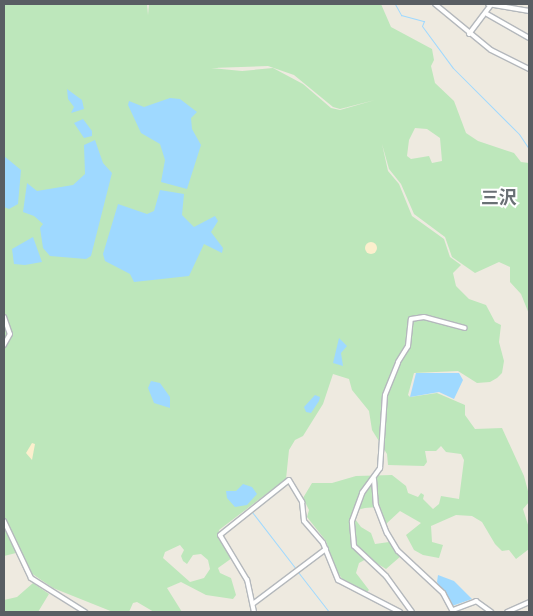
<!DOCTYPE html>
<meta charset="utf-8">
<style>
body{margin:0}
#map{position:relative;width:533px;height:616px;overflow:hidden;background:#eeeae0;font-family:"Noto Sans","Noto Sans JP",sans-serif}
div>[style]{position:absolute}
.green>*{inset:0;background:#bde7bb}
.sand>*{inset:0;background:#fcefcd}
.round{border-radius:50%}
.water>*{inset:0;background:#9fd9ff}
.stream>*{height:1px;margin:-0.5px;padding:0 0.5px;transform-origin:0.5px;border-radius:0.5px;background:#9fd9ff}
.roads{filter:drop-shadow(1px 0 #b4b8bc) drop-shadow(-1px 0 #b4b8bc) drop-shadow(0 1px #b4b8bc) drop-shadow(0 -1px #b4b8bc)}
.minor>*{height:4px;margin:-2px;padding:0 2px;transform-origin:2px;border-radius:2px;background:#fff}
span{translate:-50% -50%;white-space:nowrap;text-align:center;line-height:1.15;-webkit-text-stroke:4px #fff;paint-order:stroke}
.quarter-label{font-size:18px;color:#6a7075;font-weight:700}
.frame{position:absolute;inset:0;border:5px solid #595e63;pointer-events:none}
</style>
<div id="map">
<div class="green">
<div style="clip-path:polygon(evenodd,4px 4px,147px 4px,148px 15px,149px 4px,381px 4px,391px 27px,432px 49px,434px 60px,431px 66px,435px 83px,454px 101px,466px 133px,478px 141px,514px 153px,521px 162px,529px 163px,529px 314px,521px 294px,510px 282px,510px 267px,499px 262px,475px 273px,452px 257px,445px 237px,414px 214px,401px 184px,389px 169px,382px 144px,388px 171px,399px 184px,412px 216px,444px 239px,450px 257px,461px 265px,453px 273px,456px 286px,469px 299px,486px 305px,495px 322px,501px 325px,499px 342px,504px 361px,502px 373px,497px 378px,490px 382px,477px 383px,458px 371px,414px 373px,408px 395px,410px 397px,437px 393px,465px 405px,465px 415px,475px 429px,502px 428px,524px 476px,529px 495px,529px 502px,523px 509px,529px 528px,529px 549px,516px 559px,509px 550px,502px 551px,495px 544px,482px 522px,472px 516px,456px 515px,431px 526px,432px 542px,443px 545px,439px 558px,423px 555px,414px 550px,406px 535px,421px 523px,400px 511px,386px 524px,377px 507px,365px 508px,357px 510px,355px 519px,361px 527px,371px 533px,375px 544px,389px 542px,401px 556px,386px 569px,368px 558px,359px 563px,356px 573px,369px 590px,367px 592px,344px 582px,335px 568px,326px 541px,307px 517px,309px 510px,303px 498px,312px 483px,332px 483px,356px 476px,392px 475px,406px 486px,408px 493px,418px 497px,421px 493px,424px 495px,423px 499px,433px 509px,439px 504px,441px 496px,459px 499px,464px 460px,461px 454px,446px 452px,441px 446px,436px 451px,425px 451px,427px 462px,424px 466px,388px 465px,387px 454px,372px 430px,369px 411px,352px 390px,349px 379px,333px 374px,323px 404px,303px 436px,295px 440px,289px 450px,286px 479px,219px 530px,218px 538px,232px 558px,218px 568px,220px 573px,231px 578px,236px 595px,233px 599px,206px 595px,181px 582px,167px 588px,182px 612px,154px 612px,137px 602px,133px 603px,129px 612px,113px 612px,53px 588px,31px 573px,20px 552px,4px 556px,4px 4px,268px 66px,294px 75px,333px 107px,340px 109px,375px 100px,340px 110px,331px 108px,303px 84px,273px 68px,242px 71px,211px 68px,268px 66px,4px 4px,415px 128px,427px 129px,440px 138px,442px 161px,432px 163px,429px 156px,411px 159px,407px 156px,409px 140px,415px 128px,4px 4px,180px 545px,184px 550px,181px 556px,183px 561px,187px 564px,193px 555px,201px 554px,208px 560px,210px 569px,204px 578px,190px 582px,163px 558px,165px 552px,180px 545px)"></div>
<div style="clip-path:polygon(33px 583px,49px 594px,38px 612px,4px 612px,4px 600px,17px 597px)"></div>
</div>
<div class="sand">
<div class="round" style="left:365px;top:242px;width:12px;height:12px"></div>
<div style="clip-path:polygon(32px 443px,35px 444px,32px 460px,26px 453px)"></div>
</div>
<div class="water">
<div style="clip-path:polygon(67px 89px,82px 100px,84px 109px,71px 113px,74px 107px,68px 99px)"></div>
<div style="clip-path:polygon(170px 98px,180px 99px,197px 112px,191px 118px,192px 129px,201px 145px,187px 189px,161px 182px,165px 160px,160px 144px,141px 133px,128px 105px,129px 101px,144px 107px)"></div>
<div style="clip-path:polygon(83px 119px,92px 131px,92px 136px,84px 138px,74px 123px)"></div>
<div style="clip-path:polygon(95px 140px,103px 163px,112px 173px,91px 256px,86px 259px,50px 256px,43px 248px,40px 228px,43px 224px,34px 216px,23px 212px,27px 183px,37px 191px,73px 185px,85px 174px,84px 145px)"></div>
<div style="clip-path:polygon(4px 156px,21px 170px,18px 204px,9px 209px,4px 207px)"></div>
<div style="clip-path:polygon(160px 190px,184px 194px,182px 215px,194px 227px,215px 216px,218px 221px,211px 232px,223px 248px,222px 253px,204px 244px,189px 276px,134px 282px,130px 274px,105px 261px,103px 254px,118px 204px,147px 214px,154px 211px)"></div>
<div style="clip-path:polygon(33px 237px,42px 262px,25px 265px,14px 264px,12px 249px)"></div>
<div style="clip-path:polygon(339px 338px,347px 346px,341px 353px,343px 366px,333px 363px)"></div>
<div style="clip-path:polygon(416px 373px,459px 373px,463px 380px,454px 399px,439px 392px,410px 397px)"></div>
<div style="clip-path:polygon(151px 381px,160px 383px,170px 397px,170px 408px,154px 403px,148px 388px)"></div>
<div style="clip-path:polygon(315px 395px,320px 397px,319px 401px,311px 413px,306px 412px,304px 407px)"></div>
<div style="clip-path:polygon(243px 484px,252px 487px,257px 494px,247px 505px,235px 507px,227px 498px,226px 491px,236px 491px)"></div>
<div style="clip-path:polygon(438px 575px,454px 581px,472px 599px,452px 606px,437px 582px)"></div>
</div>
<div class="stream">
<div style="left:395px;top:4px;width:13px;rotate:61deg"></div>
<div style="left:401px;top:15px;width:24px;rotate:15deg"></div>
<div style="left:424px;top:21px;width:5px;rotate:112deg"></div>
<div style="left:422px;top:26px;width:52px;rotate:53.6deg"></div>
<div style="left:453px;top:68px;width:93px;rotate:45deg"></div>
<div style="left:519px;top:134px;width:18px;rotate:56deg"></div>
<div style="left:252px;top:512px;width:72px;rotate:52.3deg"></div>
<div style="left:298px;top:572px;width:51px;rotate:52.2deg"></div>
</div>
<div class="roads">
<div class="minor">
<div style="left:435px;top:4px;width:72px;rotate:39.4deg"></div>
<div style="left:491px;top:50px;width:42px;rotate:26.6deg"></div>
<div style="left:488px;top:4px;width:42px;rotate:9.7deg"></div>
<div style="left:487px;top:14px;width:48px;rotate:29.7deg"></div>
<div style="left:469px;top:34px;width:36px;rotate:-53deg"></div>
<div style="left:4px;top:317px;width:18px;rotate:71deg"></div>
<div style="left:10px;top:334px;width:13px;rotate:119deg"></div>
<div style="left:374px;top:479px;width:26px;rotate:86deg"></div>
<div style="left:376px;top:505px;width:30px;rotate:69deg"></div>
<div style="left:387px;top:533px;width:21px;rotate:59deg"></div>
<div style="left:398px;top:551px;width:62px;rotate:43deg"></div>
<div style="left:443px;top:593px;width:21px;rotate:62deg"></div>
<div style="left:4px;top:521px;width:63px;rotate:64.7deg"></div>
<div style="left:31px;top:578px;width:64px;rotate:32.2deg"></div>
<div style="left:254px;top:603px;width:90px;rotate:-36.9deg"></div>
<div style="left:453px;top:610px;width:25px;rotate:-21deg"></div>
<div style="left:476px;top:601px;width:19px;rotate:36deg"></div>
<div style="left:254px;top:612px;width:33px;rotate:-102deg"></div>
<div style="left:247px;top:580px;width:52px;rotate:-121deg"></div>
<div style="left:220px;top:535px;width:88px;rotate:-38.6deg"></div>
<div style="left:289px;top:480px;width:26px;rotate:59deg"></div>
<div style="left:302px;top:502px;width:19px;rotate:84deg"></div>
<div style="left:304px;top:521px;width:29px;rotate:49deg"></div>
<div style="left:323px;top:543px;width:40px;rotate:68deg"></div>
<div style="left:338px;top:580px;width:70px;rotate:27.3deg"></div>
<div style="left:412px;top:612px;width:44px;rotate:-125.8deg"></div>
<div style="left:386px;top:576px;width:44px;rotate:-136.8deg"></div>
<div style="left:354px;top:546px;width:25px;rotate:-95deg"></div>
<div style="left:352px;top:521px;width:30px;rotate:-70deg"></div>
<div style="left:362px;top:493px;width:31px;rotate:-54deg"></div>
<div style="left:380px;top:468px;width:73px;rotate:-86.1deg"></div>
<div style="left:385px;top:395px;width:35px;rotate:-68deg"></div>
<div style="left:398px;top:362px;width:19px;rotate:-58deg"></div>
<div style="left:408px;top:346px;width:27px;rotate:-84deg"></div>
<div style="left:411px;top:319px;width:13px;rotate:-9deg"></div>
<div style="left:424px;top:317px;width:42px;rotate:15deg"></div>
<div style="left:507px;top:612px;width:24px;rotate:-24deg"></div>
</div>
</div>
<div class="quarter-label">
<span style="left:499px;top:197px">三沢</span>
</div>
<div class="frame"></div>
</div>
